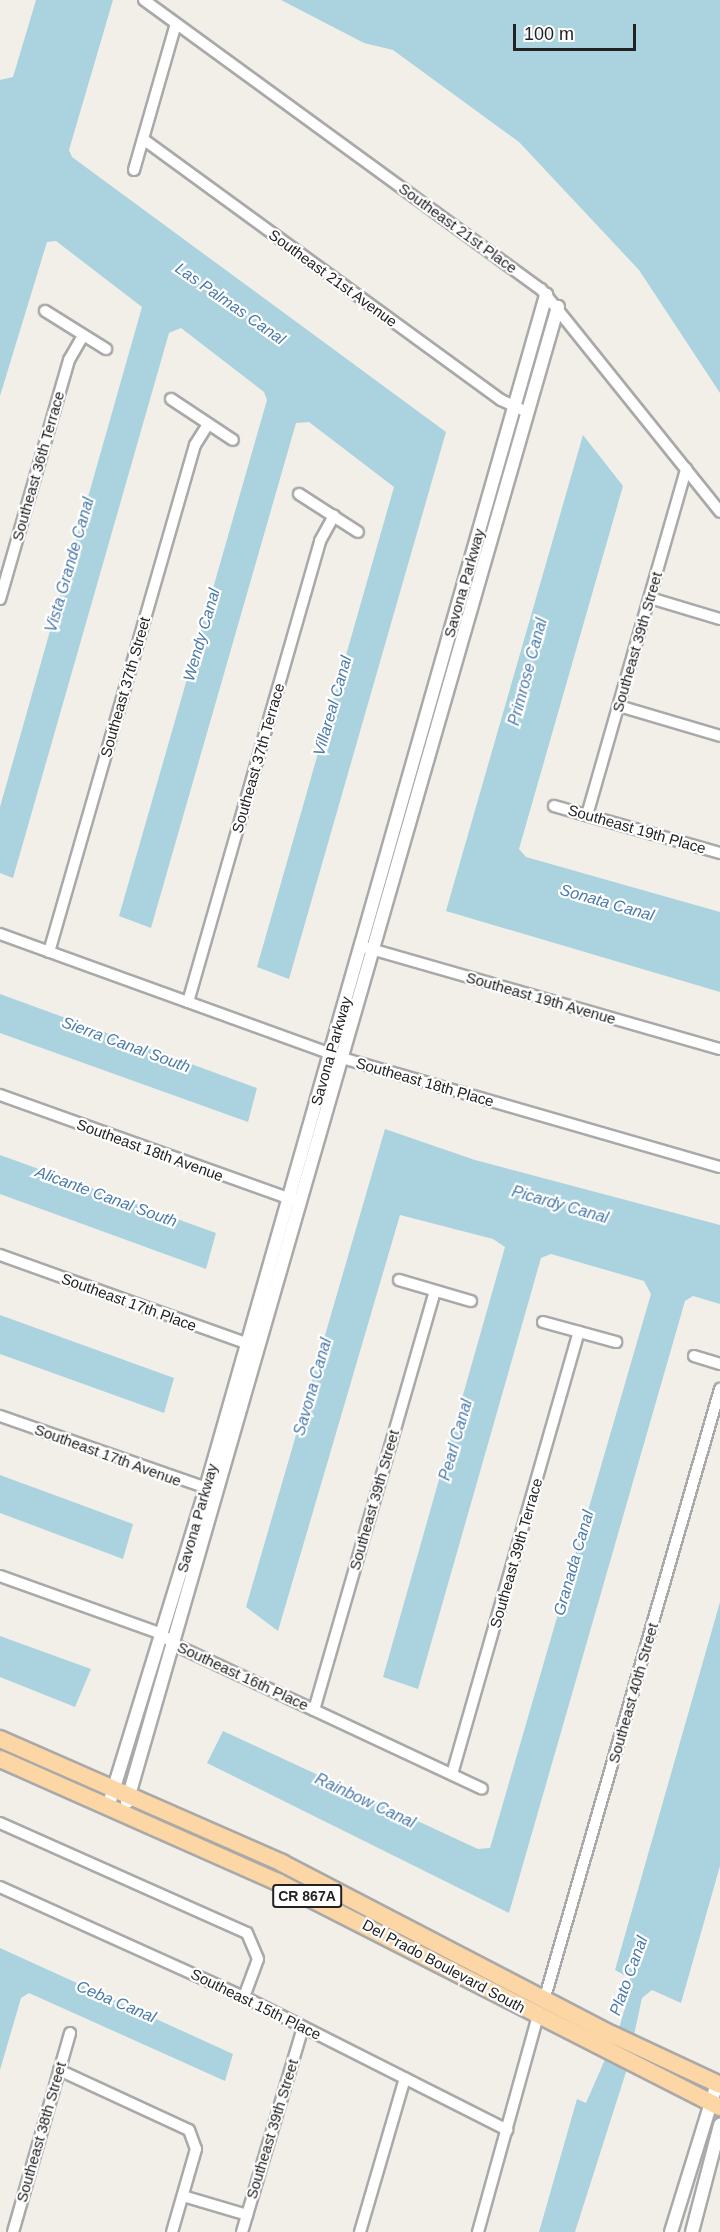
<!DOCTYPE html>
<style>
body{margin:0}
#map{position:relative;width:720px;height:2232px;overflow:hidden;background:#f2efe9;font-family:Arial,sans-serif}
div>[style]{position:absolute}
.water>*{inset:0;background:#aad3df}
.roads{filter:drop-shadow(2px 0 #a9a9a9) drop-shadow(-2px 0 #a9a9a9) drop-shadow(0 2px #a9a9a9) drop-shadow(0 -2px #a9a9a9)}
.minor>*{height:10px;margin:-5px;padding:0 5px;transform-origin:5px;border-radius:5px;background:#fff}
.tertiary>*{height:12px;margin:-6px;padding:0 6px;transform-origin:6px;border-radius:6px;background:#fff}
.primary>*{height:16px;margin:-8px;padding:0 8px;transform-origin:8px;border-radius:8px;background:#fcd6a4}
span{translate:-50% -50%;white-space:nowrap;text-align:center;line-height:1.15;-webkit-text-stroke:4.5px #fff;paint-order:stroke}
.shield-label span{padding:2px 4px;background:#fff;border:2px solid;border-radius:4px;-webkit-text-stroke-width:0}
.shield-label{font-size:14px;color:#222;font-weight:700}
.street-label{font-size:15px;color:#222}
.water-label{font-size:16px;color:#4a7aab;font-style:italic}
.scale{position:absolute;left:513px;top:24px;width:123px;height:27px;box-sizing:border-box;border:3px solid #222;border-top:0;padding-left:8px;font-size:18px;line-height:21px;white-space:nowrap;color:#222;-webkit-text-stroke:4px #fff;paint-order:stroke}
</style>
<div id="map">
<div class="water">
<div style="clip-path:polygon(36px 0,113px 0,69px 150px,72px 157px,446px 432px,289px 979px,257px 967px,394px 487px,309px 422px,296px 423px,151px 928px,119px 916px,267px 400px,264px 392px,181px 328px,169px 333px,13px 878px,0 873px,0 807px,142px 307px,56px 241px,47px 242px,0 396px,0 80px,13px 77px)"></div>
<div style="clip-path:polygon(281px 0,720px 0,720px 393px,639px 270px,519px 142px,393px 50px,364px 43px)"></div>
<div style="clip-path:polygon(583px 435px,623px 486px,519px 849px,526px 857px,720px 912px,720px 992px,446px 911px)"></div>
<div style="clip-path:polygon(0 994px,257px 1088px,248px 1122px,0 1033px)"></div>
<div style="clip-path:polygon(385px 1129px,475px 1160px,720px 1225px,720px 1304px,693px 1296px,685px 1301px,509px 1913px,207px 1763px,223px 1731px,478px 1849px,490px 1848px,651px 1294px,644px 1281px,551px 1254px,541px 1258px,418px 1689px,383px 1677px,505px 1247px,493px 1239px,400px 1215px,278px 1631px,246px 1607px)"></div>
<div style="clip-path:polygon(0 1155px,216px 1233px,206px 1269px,0 1194px)"></div>
<div style="clip-path:polygon(0 1315px,174px 1378px,164px 1413px,0 1354px)"></div>
<div style="clip-path:polygon(0 1475px,133px 1524px,123px 1559px,0 1513px)"></div>
<div style="clip-path:polygon(720px 1602px,720px 1866px,681px 2003px,652px 1990px,642px 1998px,626px 2072px,575px 2232px,539px 2232px,577px 2099px,586px 2103px,620px 2025px,631px 1986px,630px 1978px,615px 1970px)"></div>
<div style="clip-path:polygon(0 1636px,91px 1669px,75px 1707px,0 1677px)"></div>
<div style="clip-path:polygon(0 1948px,233px 2054px,225px 2081px,29px 1993px,21px 1998px,0 2070px)"></div>
</div>
<div class="roads">
<div class="minor">
<div style="left:144px;top:0;width:491px;rotate:36.1deg"></div>
<div style="left:541px;top:289px;width:286px;rotate:51.2deg"></div>
<div style="left:143px;top:139px;width:443px;rotate:36.1deg"></div>
<div style="left:501px;top:400px;width:29px;rotate:25deg"></div>
<div style="left:134px;top:170px;width:152px;rotate:-74deg"></div>
<div style="left:45px;top:311px;width:72px;rotate:31.9deg"></div>
<div style="left:171px;top:399px;width:74px;rotate:33.5deg"></div>
<div style="left:299px;top:494px;width:70px;rotate:32.8deg"></div>
<div style="left:650px;top:598px;width:73px;rotate:16.7deg"></div>
<div style="left:0;top:599px;width:249px;rotate:-73.9deg"></div>
<div style="left:69px;top:360px;width:28px;rotate:-60deg"></div>
<div style="left:619px;top:706px;width:105px;rotate:16.5deg"></div>
<div style="left:554px;top:806px;width:173px;rotate:15.8deg"></div>
<div style="left:587px;top:815px;width:360px;rotate:-74deg"></div>
<div style="left:0;top:934px;width:364px;rotate:19.9deg"></div>
<div style="left:342px;top:1058px;width:393px;rotate:16.1deg"></div>
<div style="left:364px;top:947px;width:370px;rotate:16deg"></div>
<div style="left:49px;top:952px;width:528px;rotate:-73.94deg"></div>
<div style="left:195px;top:445px;width:22px;rotate:-58deg"></div>
<div style="left:188px;top:1002px;width:480px;rotate:-74deg"></div>
<div style="left:320px;top:541px;width:29px;rotate:-61deg"></div>
<div style="left:0;top:1095px;width:314px;rotate:19.7deg"></div>
<div style="left:0;top:1255px;width:270px;rotate:19.7deg"></div>
<div style="left:399px;top:1280px;width:75px;rotate:16.3deg"></div>
<div style="left:543px;top:1322px;width:76px;rotate:15.3deg"></div>
<div style="left:694px;top:1356px;width:27px;rotate:17deg"></div>
<div style="left:0;top:1416px;width:225px;rotate:19.2deg"></div>
<div style="left:0;top:1576px;width:172px;rotate:19.7deg"></div>
<div style="left:162px;top:1634px;width:15px;rotate:42deg"></div>
<div style="left:173px;top:1644px;width:341px;rotate:25.1deg"></div>
<div style="left:314px;top:1710px;width:436px;rotate:-73.9deg"></div>
<div style="left:452px;top:1774px;width:460px;rotate:-74deg"></div>
<div style="left:0;top:1823px;width:270px;rotate:24deg"></div>
<div style="left:247px;top:1933px;width:28px;rotate:67deg"></div>
<div style="left:258px;top:1959px;width:40px;rotate:110.2deg"></div>
<div style="left:0;top:1887px;width:268px;rotate:24.3deg"></div>
<div style="left:244px;top:1997px;width:295px;rotate:26.8deg"></div>
<div style="left:545px;top:1997px;width:633px;rotate:-73.94deg"></div>
<div style="left:59px;top:2070px;width:143px;rotate:24.8deg"></div>
<div style="left:189px;top:2130px;width:20px;rotate:70deg"></div>
<div style="left:196px;top:2149px;width:86px;rotate:106.1deg"></div>
<div style="left:183px;top:2196px;width:67px;rotate:16.5deg"></div>
<div style="left:13px;top:2232px;width:207px;rotate:-74deg"></div>
<div style="left:242px;top:2232px;width:214px;rotate:-73.4deg"></div>
<div style="left:360px;top:2232px;width:160px;rotate:-73.7deg"></div>
<div style="left:478px;top:2232px;width:224px;rotate:-74.5deg"></div>
</div>
<div class="tertiary">
<div style="left:127px;top:1802px;width:1556px;rotate:-73.92deg"></div>
<div style="left:109px;top:1804px;width:331px;rotate:-72.9deg"></div>
<div style="left:206px;top:1488px;width:1241px;rotate:-74.09deg"></div>
<div style="left:671px;top:2232px;width:156px;rotate:-72.8deg"></div>
<div style="left:692px;top:2232px;width:111px;rotate:-75.3deg"></div>
</div>
<div class="primary">
<div style="left:0;top:1739px;width:308px;rotate:23.7deg"></div>
<div style="left:282px;top:1863px;width:373px;rotate:27.5deg"></div>
<div style="left:613px;top:2035px;width:118px;rotate:25deg"></div>
<div style="left:0;top:1759px;width:304px;rotate:23.9deg"></div>
<div style="left:278px;top:1882px;width:496px;rotate:27deg"></div>
</div>
</div>
<div class="shield-label">
<span style="left:307px;top:1896px">CR 867A</span>
</div>
<div class="street-label">
<span style="left:458px;top:228px;rotate:36deg">Southeast 21st Place</span>
<span style="left:333px;top:278px;rotate:36deg">Southeast 21st Avenue</span>
<span style="left:38px;top:466px;rotate:-74deg">Southeast 36th Terrace</span>
<span style="left:464px;top:583px;rotate:-74deg">Savona Parkway</span>
<span style="left:637px;top:642px;rotate:-74deg">Southeast 39th Street</span>
<span style="left:125px;top:687px;rotate:-74deg">Southeast 37th Street</span>
<span style="left:258px;top:758px;rotate:-74deg">Southeast 37th Terrace</span>
<span style="left:637px;top:829px;rotate:16deg">Southeast 19th Place</span>
<span style="left:541px;top:998px;rotate:16deg">Southeast 19th Avenue</span>
<span style="left:331px;top:1051px;rotate:-74deg">Savona Parkway</span>
<span style="left:425px;top:1082px;rotate:16deg">Southeast 18th Place</span>
<span style="left:150px;top:1150px;rotate:20deg">Southeast 18th Avenue</span>
<span style="left:129px;top:1302px;rotate:20deg">Southeast 17th Place</span>
<span style="left:108px;top:1455px;rotate:20deg">Southeast 17th Avenue</span>
<span style="left:374px;top:1500px;rotate:-74deg">Southeast 39th Street</span>
<span style="left:197px;top:1518px;rotate:-74deg">Savona Parkway</span>
<span style="left:516px;top:1553px;rotate:-74deg">Southeast 39th Terrace</span>
<span style="left:243px;top:1676px;rotate:25deg">Southeast 16th Place</span>
<span style="left:633px;top:1693px;rotate:-74deg">Southeast 40th Street</span>
<span style="left:444px;top:1966px;rotate:28deg">Del Prado Boulevard South</span>
<span style="left:256px;top:2004px;rotate:26deg">Southeast 15th Place</span>
<span style="left:272px;top:2129px;rotate:-73deg">Southeast 39th Street</span>
<span style="left:41px;top:2132px;rotate:-74deg">Southeast 38th Street</span>
</div>
<div class="water-label">
<span style="left:230px;top:304px;rotate:35deg">Las Palmas Canal</span>
<span style="left:70px;top:565px;rotate:-74deg">Vista Grande Canal</span>
<span style="left:202px;top:635px;rotate:-74deg">Wendy Canal</span>
<span style="left:528px;top:672px;rotate:-75deg">Primrose Canal</span>
<span style="left:333px;top:706px;rotate:-74deg">Villareal Canal</span>
<span style="left:607px;top:903px;rotate:16deg">Sonata Canal</span>
<span style="left:126px;top:1045px;rotate:20deg">Sierra Canal South</span>
<span style="left:106px;top:1197px;rotate:20deg">Alicante Canal South</span>
<span style="left:560px;top:1205px;rotate:16deg">Picardy Canal</span>
<span style="left:313px;top:1387px;rotate:-74deg">Savona Canal</span>
<span style="left:456px;top:1440px;rotate:-74deg">Pearl Canal</span>
<span style="left:574px;top:1563px;rotate:-74deg">Granada Canal</span>
<span style="left:365px;top:1801px;rotate:25deg">Rainbow Canal</span>
<span style="left:629px;top:1976px;rotate:-70deg">Plato Canal</span>
<span style="left:116px;top:2002px;rotate:23deg">Ceba Canal</span>
</div>
<div class="scale">100 m</div>
</div>
